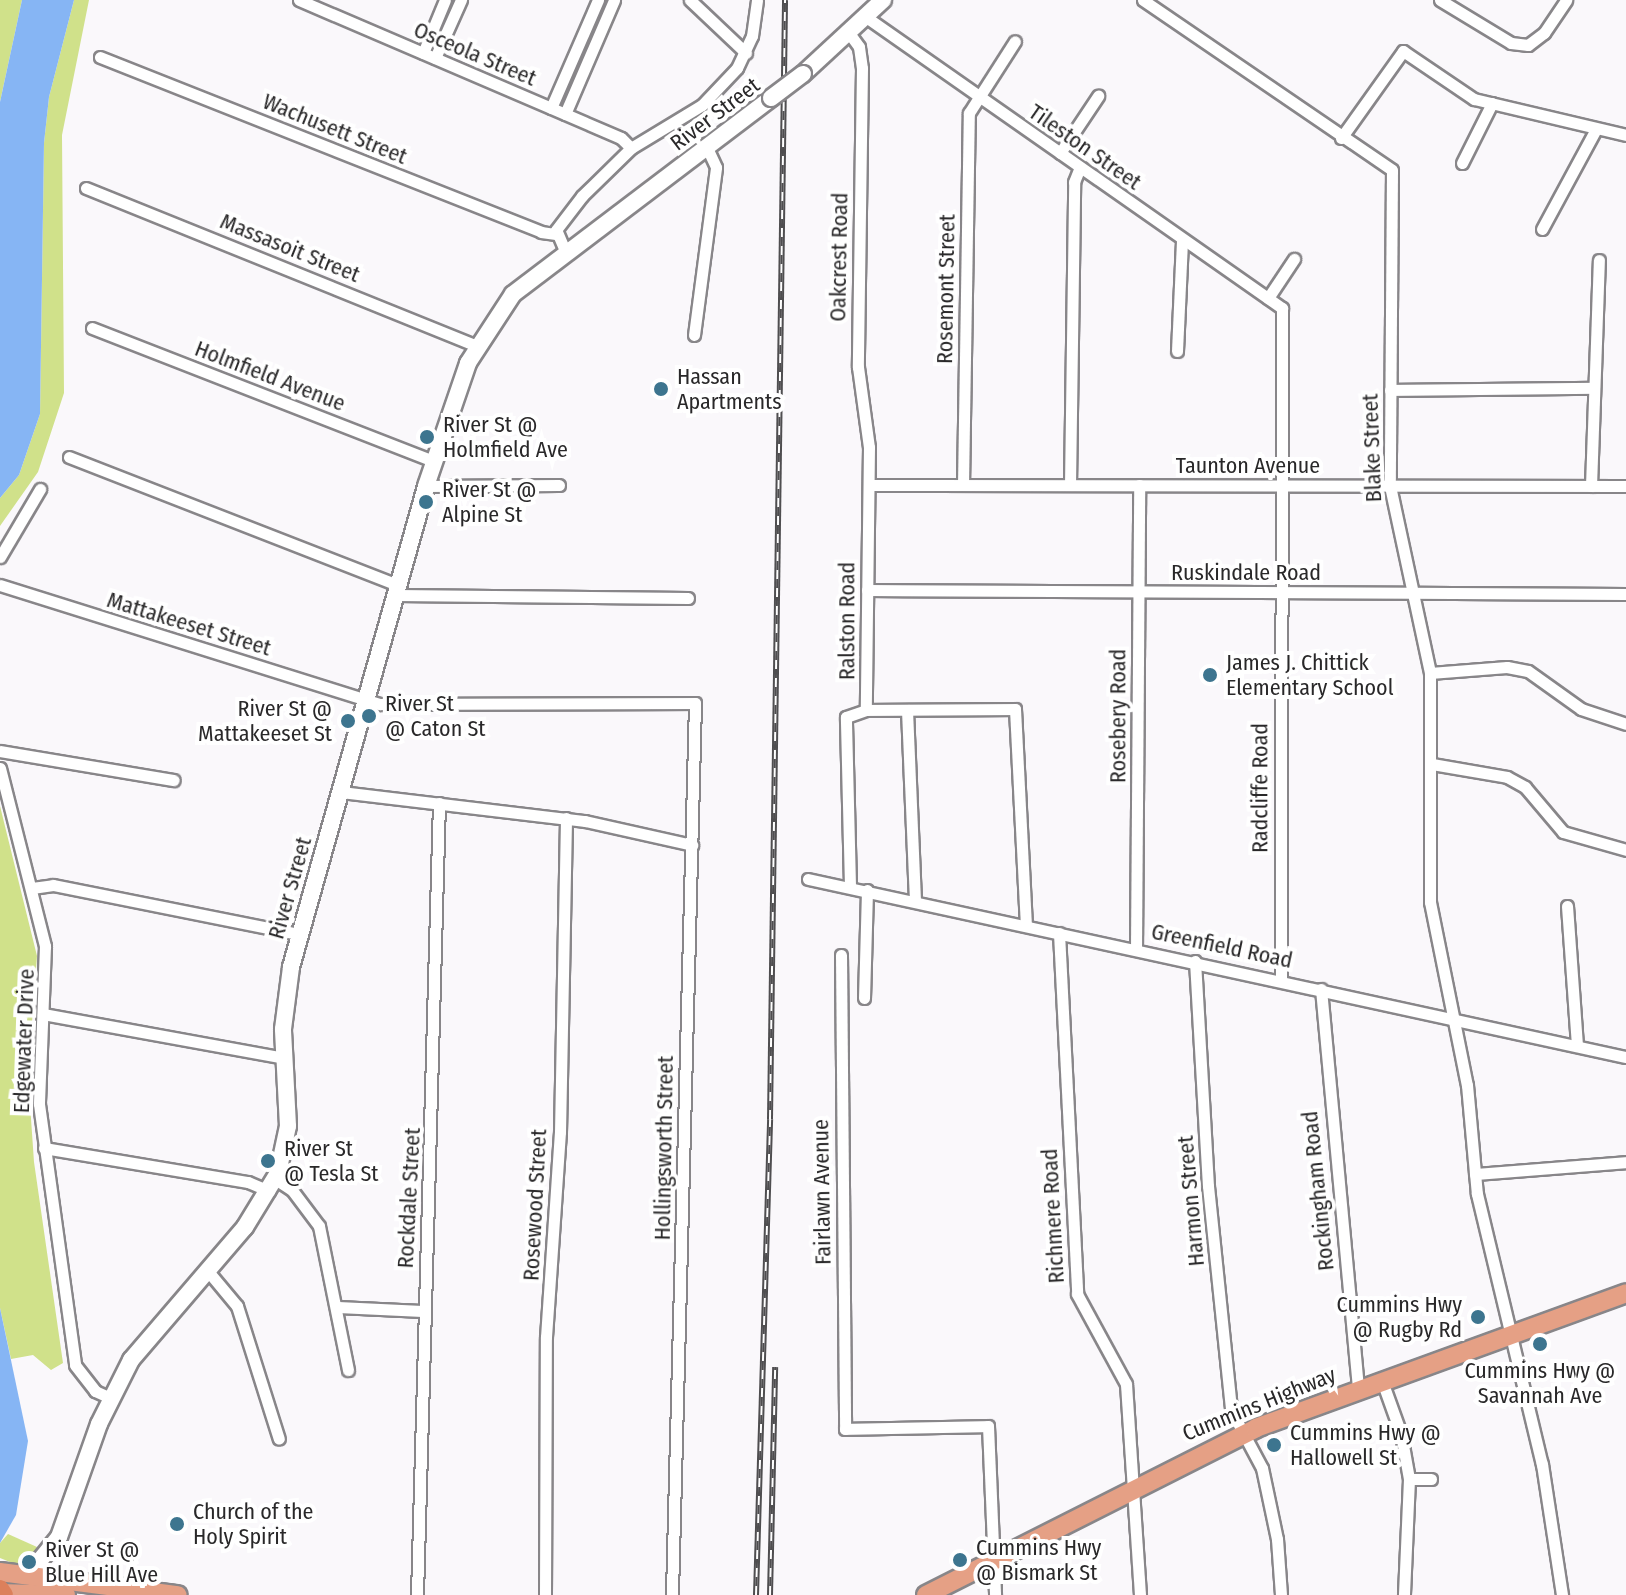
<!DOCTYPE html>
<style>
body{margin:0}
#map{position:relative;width:1626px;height:1595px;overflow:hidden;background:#faf8fb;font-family:"Fira Sans Condensed",sans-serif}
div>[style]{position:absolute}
.green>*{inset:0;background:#d0e18a}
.water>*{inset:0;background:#86b5f4}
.roads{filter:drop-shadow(2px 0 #888689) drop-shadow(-2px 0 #888689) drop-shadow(0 2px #888689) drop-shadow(0 -2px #888689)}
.minor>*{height:11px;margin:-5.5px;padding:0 5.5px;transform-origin:5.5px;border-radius:5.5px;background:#fff}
.secondary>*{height:16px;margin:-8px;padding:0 8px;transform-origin:8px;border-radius:8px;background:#fff}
.primary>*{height:18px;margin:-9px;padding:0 9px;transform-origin:9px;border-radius:9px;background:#e5a085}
.trunk>*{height:18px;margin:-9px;padding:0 9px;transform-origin:9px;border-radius:9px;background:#dc805c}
.rail>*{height:6px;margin-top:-3px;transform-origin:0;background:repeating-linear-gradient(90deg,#fff 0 9px,#4f4e50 0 18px);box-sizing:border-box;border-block:2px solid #4f4e50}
.bridges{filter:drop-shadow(2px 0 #888689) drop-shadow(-2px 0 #888689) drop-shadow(0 2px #888689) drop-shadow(0 -2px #888689)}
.secondary-bridge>*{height:16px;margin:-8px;padding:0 8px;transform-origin:8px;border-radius:8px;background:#fff}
.dots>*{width:22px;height:22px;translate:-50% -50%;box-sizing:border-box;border:4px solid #fff;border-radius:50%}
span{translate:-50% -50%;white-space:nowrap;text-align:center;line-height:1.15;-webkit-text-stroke:8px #fff;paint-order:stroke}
.street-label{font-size:22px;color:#292829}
.poi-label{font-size:22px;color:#292829}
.left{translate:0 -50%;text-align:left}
.right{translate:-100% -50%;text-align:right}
</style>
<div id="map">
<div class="green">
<div style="clip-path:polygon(0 0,22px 0,0 102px)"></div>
<div style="clip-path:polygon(74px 0,89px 0,62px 135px,64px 393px,38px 472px,0 526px,0 498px,19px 475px,40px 414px,44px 143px,49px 97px)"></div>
<div style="clip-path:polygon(0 806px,37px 956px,28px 1075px,34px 1162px,63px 1363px,51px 1370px,33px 1355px,11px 1359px,0 1308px)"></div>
<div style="clip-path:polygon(8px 1534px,37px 1547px,33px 1556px,15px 1564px,0 1558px,0 1543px)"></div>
</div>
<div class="water">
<div style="clip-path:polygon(22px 0,74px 0,49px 97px,44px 143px,40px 414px,19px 475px,0 498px,0 102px)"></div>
<div style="clip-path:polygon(0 1308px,28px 1441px,16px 1515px,0 1543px)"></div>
</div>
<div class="roads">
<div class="minor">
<div style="left:299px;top:0;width:350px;rotate:23.2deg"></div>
<div style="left:621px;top:138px;width:14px;rotate:45deg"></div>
<div style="left:690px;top:0;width:77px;rotate:43.4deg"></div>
<div style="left:1143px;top:0;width:301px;rotate:34.3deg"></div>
<div style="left:1392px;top:170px;width:316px;rotate:90.4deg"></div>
<div style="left:1390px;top:486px;width:191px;rotate:77.9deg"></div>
<div style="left:1430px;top:673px;width:229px;rotate:90deg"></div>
<div style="left:1430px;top:902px;width:187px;rotate:78.6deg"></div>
<div style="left:1467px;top:1085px;width:109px;rotate:84.8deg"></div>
<div style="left:1477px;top:1194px;width:278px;rotate:76.5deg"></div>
<div style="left:1542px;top:1464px;width:133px;rotate:81.3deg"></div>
<div style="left:1440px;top:0;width:83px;rotate:31.2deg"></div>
<div style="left:1511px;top:43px;width:17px;rotate:7deg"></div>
<div style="left:1528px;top:45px;width:20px;rotate:-37deg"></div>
<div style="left:1544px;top:33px;width:40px;rotate:-56deg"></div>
<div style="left:866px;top:17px;width:508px;rotate:34.97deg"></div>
<div style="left:1282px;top:308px;width:671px;rotate:90.09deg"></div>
<div style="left:849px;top:33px;width:17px;rotate:54deg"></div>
<div style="left:859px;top:47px;width:21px;rotate:82deg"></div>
<div style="left:862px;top:68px;width:299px;rotate:90.8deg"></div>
<div style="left:858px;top:367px;width:81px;rotate:82.2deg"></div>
<div style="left:869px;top:447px;width:263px;rotate:90.7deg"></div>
<div style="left:423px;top:53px;width:57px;rotate:-67.5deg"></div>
<div style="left:100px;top:57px;width:474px;rotate:21.6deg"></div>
<div style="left:541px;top:232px;width:15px;rotate:8deg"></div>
<div style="left:435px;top:58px;width:64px;rotate:-65.9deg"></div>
<div style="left:551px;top:108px;width:118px;rotate:-66.5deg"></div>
<div style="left:565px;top:114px;width:124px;rotate:-66.7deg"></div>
<div style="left:1341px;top:138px;width:107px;rotate:-54.5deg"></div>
<div style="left:1403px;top:51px;width:86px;rotate:34.1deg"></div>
<div style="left:1474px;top:99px;width:156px;rotate:13.3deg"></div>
<div style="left:1060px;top:153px;width:69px;rotate:-56.3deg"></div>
<div style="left:1462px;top:163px;width:67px;rotate:-63.4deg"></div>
<div style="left:86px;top:188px;width:422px;rotate:22deg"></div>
<div style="left:1542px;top:229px;width:114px;rotate:-61.6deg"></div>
<div style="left:566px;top:253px;width:25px;rotate:-113deg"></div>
<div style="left:556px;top:230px;width:43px;rotate:-52.6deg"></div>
<div style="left:582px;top:196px;width:69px;rotate:-44.4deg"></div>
<div style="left:631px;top:148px;width:83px;rotate:-31.2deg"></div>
<div style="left:702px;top:105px;width:51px;rotate:-46.6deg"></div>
<div style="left:737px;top:68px;width:35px;rotate:-65deg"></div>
<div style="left:752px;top:36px;width:36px;rotate:-82deg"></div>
<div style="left:1268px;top:298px;width:47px;rotate:-56.3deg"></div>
<div style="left:92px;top:328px;width:366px;rotate:21.3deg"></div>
<div style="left:694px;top:335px;width:169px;rotate:-82.5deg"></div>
<div style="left:716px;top:167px;width:21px;rotate:-115deg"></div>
<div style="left:1177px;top:351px;width:111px;rotate:-87.4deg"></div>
<div style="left:1390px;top:390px;width:202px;rotate:-0.6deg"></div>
<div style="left:69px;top:457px;width:353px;rotate:21.3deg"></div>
<div style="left:869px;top:485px;width:757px;rotate:0.08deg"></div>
<div style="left:963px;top:485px;width:372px;rotate:-89.1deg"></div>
<div style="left:969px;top:113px;width:85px;rotate:-57.4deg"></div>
<div style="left:1070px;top:485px;width:303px;rotate:-89.2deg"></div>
<div style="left:1074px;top:182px;width:16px;rotate:-68deg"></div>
<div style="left:426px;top:486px;width:133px;rotate:-0.4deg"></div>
<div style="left:1591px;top:486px;width:226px;rotate:-88deg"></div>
<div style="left:0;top:557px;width:79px;rotate:-59.5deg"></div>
<div style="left:0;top:585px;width:398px;rotate:17.4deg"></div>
<div style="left:380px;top:704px;width:315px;rotate:-0.2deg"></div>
<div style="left:695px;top:703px;width:892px;rotate:91.48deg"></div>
<div style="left:867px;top:590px;width:759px;rotate:0.3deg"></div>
<div style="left:396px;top:595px;width:292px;rotate:0.6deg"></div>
<div style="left:1430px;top:673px;width:77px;rotate:-4.5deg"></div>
<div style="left:1507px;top:667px;width:21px;rotate:11deg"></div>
<div style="left:1528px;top:671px;width:65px;rotate:35.6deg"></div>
<div style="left:1581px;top:709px;width:47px;rotate:18.4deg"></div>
<div style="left:907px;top:710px;width:191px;rotate:87.6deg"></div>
<div style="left:0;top:751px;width:176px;rotate:9.5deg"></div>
<div style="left:1432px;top:764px;width:76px;rotate:9.8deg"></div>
<div style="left:1507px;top:777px;width:21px;rotate:29deg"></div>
<div style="left:1525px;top:787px;width:59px;rotate:49.8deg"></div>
<div style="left:1563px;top:832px;width:66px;rotate:15.9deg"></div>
<div style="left:0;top:768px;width:184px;rotate:75.8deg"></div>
<div style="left:45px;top:946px;width:158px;rotate:92.2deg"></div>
<div style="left:39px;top:1104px;width:263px;rotate:82.1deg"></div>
<div style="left:75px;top:1365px;width:33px;rotate:52deg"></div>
<div style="left:95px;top:1391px;width:17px;rotate:24deg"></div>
<div style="left:341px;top:792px;width:246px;rotate:6.8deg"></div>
<div style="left:585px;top:821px;width:110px;rotate:12.6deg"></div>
<div style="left:808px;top:879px;width:837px;rotate:12.28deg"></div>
<div style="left:850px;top:886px;width:169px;rotate:-91.4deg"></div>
<div style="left:846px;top:717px;width:21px;rotate:-19deg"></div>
<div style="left:866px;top:710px;width:149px;rotate:-0.4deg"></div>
<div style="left:1015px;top:709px;width:215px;rotate:87.1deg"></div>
<div style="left:32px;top:888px;width:21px;rotate:-8deg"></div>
<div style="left:53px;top:885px;width:251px;rotate:11.3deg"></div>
<div style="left:1567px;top:906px;width:139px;rotate:85.9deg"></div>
<div style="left:1059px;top:933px;width:361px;rotate:87.1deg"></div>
<div style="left:1077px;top:1294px;width:102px;rotate:61.4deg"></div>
<div style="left:1126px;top:1384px;width:211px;rotate:86.2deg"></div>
<div style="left:1136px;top:948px;width:463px;rotate:-89.6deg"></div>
<div style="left:841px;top:955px;width:474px;rotate:89.5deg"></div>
<div style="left:845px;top:1429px;width:143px;rotate:-1.2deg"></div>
<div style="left:988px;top:1426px;width:169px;rotate:87.6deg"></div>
<div style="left:1195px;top:961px;width:225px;rotate:86.7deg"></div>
<div style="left:1208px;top:1186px;width:225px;rotate:84.1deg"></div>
<div style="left:1231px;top:1410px;width:66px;rotate:61.9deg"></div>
<div style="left:1262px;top:1468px;width:73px;rotate:78.1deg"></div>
<div style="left:1277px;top:1539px;width:56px;rotate:85.9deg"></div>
<div style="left:1321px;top:989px;width:403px;rotate:84.7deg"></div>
<div style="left:864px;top:998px;width:108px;rotate:-88.4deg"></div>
<div style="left:43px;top:1014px;width:245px;rotate:10.3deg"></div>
<div style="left:44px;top:1148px;width:207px;rotate:9.5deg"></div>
<div style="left:248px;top:1182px;width:23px;rotate:23deg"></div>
<div style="left:1475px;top:1174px;width:151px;rotate:-4.5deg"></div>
<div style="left:275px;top:1179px;width:20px;rotate:33deg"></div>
<div style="left:292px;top:1190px;width:45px;rotate:53.1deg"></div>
<div style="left:319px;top:1226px;width:147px;rotate:78.6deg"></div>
<div style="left:207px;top:1270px;width:47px;rotate:50.2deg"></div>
<div style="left:237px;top:1306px;width:139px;rotate:72.5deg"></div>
<div style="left:338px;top:1307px;width:84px;rotate:2.7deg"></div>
<div style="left:1382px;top:1381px;width:56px;rotate:70.3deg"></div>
<div style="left:1401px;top:1434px;width:46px;rotate:79.9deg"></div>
<div style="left:1409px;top:1479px;width:116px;rotate:92.5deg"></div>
<div style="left:1409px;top:1479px;width:22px"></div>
<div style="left:417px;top:1595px;width:792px;rotate:-88.41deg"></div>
<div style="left:545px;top:1595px;width:258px;rotate:-89.8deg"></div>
<div style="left:546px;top:1337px;width:205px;rotate:-86.1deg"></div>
<div style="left:560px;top:1132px;width:314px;rotate:-88.9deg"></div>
</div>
<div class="secondary">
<div style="left:803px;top:74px;width:109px;rotate:-42.8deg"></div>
<div style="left:28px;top:1575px;width:49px;rotate:-50.8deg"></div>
<div style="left:59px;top:1537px;width:120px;rotate:-70.5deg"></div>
<div style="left:99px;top:1424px;width:72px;rotate:-63.4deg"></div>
<div style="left:131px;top:1360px;width:175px;rotate:-49.4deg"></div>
<div style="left:245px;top:1227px;width:63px;rotate:-58.6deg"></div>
<div style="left:278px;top:1173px;width:48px;rotate:-78deg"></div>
<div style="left:288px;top:1126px;width:97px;rotate:-93deg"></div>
<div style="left:283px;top:1029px;width:63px;rotate:-82.6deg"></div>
<div style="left:291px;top:967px;width:500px;rotate:-74.3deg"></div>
<div style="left:426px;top:486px;width:130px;rotate:-71.1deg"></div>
<div style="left:468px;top:363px;width:82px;rotate:-56.9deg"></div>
<div style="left:513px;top:294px;width:324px;rotate:-37.2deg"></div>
</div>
<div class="primary">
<div style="left:0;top:1572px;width:179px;rotate:7.4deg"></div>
<div style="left:0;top:1593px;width:66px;rotate:1.7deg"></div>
<div style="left:926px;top:1595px;width:370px;rotate:-26.8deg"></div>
<div style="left:1256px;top:1428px;width:394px;rotate:-20deg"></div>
</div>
<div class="trunk">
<div style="left:0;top:1589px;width:7px;rotate:56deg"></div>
</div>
</div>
<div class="rail">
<div style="left:756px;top:1595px;width:476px;rotate:-88.3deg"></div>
<div style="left:770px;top:1119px;width:1119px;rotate:-89.23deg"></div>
<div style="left:770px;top:1595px;width:228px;rotate:-88.7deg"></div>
</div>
<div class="bridges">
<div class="secondary-bridge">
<div style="left:771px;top:98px;width:40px;rotate:-37deg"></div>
</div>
</div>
<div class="dots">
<div style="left:661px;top:389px;background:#3d758f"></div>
<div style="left:427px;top:437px;background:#3d758f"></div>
<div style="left:426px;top:502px;background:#3d758f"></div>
<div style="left:1210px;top:675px;background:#3d758f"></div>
<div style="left:369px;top:716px;background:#3d758f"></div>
<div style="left:348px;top:721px;background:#3d758f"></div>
<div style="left:268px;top:1161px;background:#3d758f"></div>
<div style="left:1478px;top:1317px;background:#3d758f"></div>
<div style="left:1540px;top:1344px;background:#3d758f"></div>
<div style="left:1274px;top:1445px;background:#3d758f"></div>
<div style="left:177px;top:1524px;background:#3d758f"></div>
<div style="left:960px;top:1560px;background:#3d758f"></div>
<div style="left:29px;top:1562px;background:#3d758f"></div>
</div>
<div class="street-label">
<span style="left:475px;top:54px;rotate:23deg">Osceola Street</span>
<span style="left:715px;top:114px;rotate:-37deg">River Street</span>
<span style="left:335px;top:129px;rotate:22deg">Wachusett Street</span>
<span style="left:1085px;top:147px;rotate:35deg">Tileston Street</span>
<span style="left:290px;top:248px;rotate:22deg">Massasoit Street</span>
<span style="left:839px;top:257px;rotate:-89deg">Oakcrest Road</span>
<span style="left:946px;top:289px;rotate:-89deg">Rosemont Street</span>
<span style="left:270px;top:376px;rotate:21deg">Holmfield Avenue</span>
<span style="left:1372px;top:448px;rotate:-92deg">Blake Street</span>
<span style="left:1248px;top:466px">Taunton Avenue</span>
<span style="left:1246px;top:573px">Ruskindale Road</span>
<span style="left:847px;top:621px;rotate:-90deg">Ralston Road</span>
<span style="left:189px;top:624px;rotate:17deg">Mattakeeset Street</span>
<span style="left:1118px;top:716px;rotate:-90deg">Rosebery Road</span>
<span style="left:1260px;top:788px;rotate:-90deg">Radcliffe Road</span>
<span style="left:290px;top:888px;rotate:-74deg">River Street</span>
<span style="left:1222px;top:946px;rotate:12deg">Greenfield Road</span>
<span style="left:24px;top:1041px;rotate:-88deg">Edgewater Drive</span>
<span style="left:664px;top:1148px;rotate:-89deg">Hollingsworth Street</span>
<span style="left:1318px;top:1191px;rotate:-96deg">Rockingham Road</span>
<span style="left:822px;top:1192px;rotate:-91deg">Fairlawn Avenue</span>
<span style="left:409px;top:1198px;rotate:-87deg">Rockdale Street</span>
<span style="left:1191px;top:1201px;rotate:-95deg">Harmon Street</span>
<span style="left:535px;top:1205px;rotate:-87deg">Rosewood Street</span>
<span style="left:1053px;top:1216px;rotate:-93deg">Richmere Road</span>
<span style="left:1259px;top:1404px;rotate:-22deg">Cummins Highway</span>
</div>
<div class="poi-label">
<span class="left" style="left:677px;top:389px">Hassan<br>Apartments</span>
<span class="left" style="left:443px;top:437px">River St @<br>Holmfield Ave</span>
<span class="left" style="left:442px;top:502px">River St @<br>Alpine St</span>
<span class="left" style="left:1226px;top:675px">James J. Chittick<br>Elementary School</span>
<span class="left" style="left:385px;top:716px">River St<br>@ Caton St</span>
<span class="right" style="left:332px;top:721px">River St @<br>Mattakeeset St</span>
<span class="left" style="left:284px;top:1161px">River St<br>@ Tesla St</span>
<span class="right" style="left:1462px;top:1317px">Cummins Hwy<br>@ Rugby Rd</span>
<span style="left:1540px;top:1383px">Cummins Hwy @<br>Savannah Ave</span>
<span class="left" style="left:1290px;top:1445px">Cummins Hwy @<br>Hallowell St</span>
<span class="left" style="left:193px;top:1524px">Church of the<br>Holy Spirit</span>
<span class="left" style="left:976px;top:1560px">Cummins Hwy<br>@ Bismark St</span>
<span class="left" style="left:45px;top:1562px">River St @<br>Blue Hill Ave</span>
</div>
</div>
